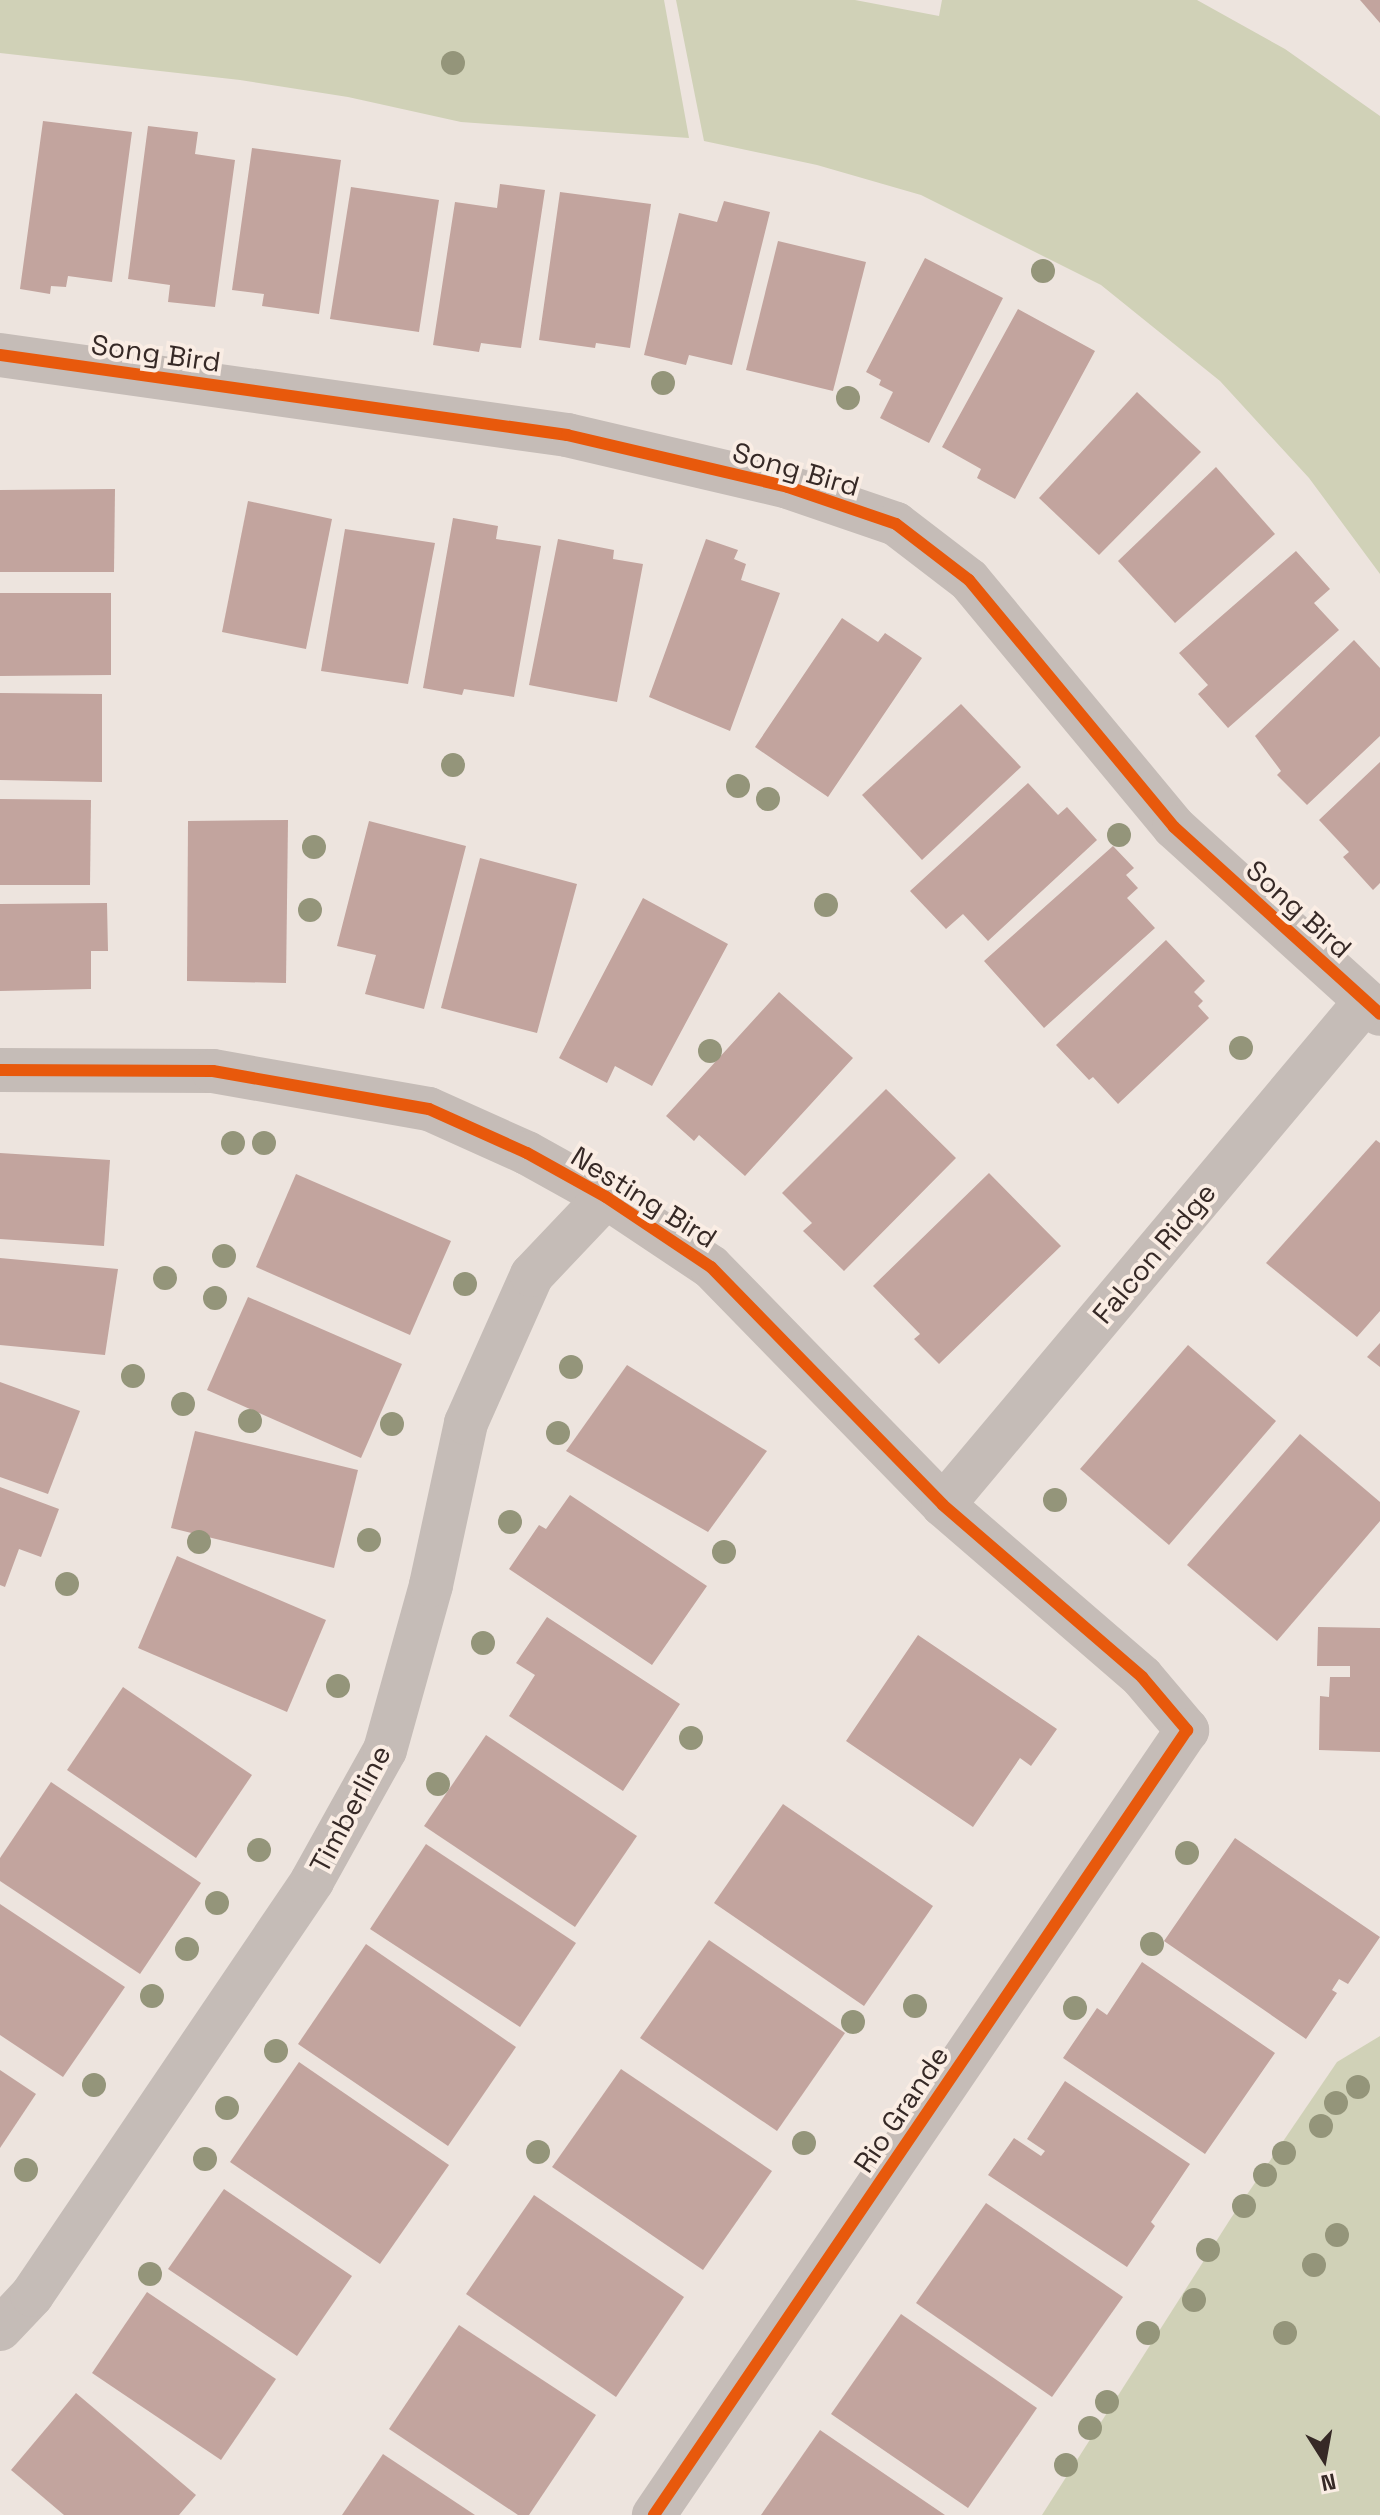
<!DOCTYPE html>
<style>
body{margin:0}
#map{position:relative;width:1380px;height:2515px;overflow:hidden;background:#ede4de;font-family:"Space Grotesk",sans-serif}
div>[style]{position:absolute}
.green>*{inset:0;background:#d0d1b7}
.building>*{inset:0;background:#c2a49e}
.street>*{height:44px;margin:-22px;padding:0 22px;transform-origin:22px;border-radius:22px;background:#c5bcb7}
.cycleway>*{height:12px;margin:-6px;padding:0 6px;transform-origin:6px;border-radius:6px;background:#e8590c}
.trees>*{width:24px;height:24px;margin:-12px;border-radius:50%;background:#94957a}
span{translate:-50% -50%;white-space:nowrap;text-align:center;line-height:1.15;-webkit-text-stroke:8px #faede4;paint-order:stroke}
.street-label{font-size:28px;color:#362926}
.north{position:absolute;left:1284px;top:2419px;width:80px;height:80px;-webkit-text-stroke:6px #faede4;paint-order:stroke;rotate:169deg;font-size:22px;font-weight:700;line-height:32px;text-align:center;color:#362926}
.north::after{content:'';display:block;margin:auto;width:28px;height:36px;background:#362926;clip-path:polygon(50% 0,100% 100%,50% 72%,0 100%)}
</style>
<div id="map">
<div class="green">
<div style="clip-path:polygon(0 0,664px 0,689px 138px,461px 122px,348px 97px,240px 80px,0 53px)"></div>
<div style="clip-path:polygon(676px 0,855px 0,939px 16px,942px 0,1197px 0,1285px 49px,1380px 116px,1380px 574px,1309px 478px,1220px 381px,1101px 285px,921px 195px,817px 165px,704px 141px)"></div>
<div style="clip-path:polygon(1380px 2036px,1380px 2515px,1042px 2515px,1231px 2218px,1337px 2062px)"></div>
</div>
<div class="building">
<div style="clip-path:polygon(1360px 0,1380px 0,1380px 23px)"></div>
<div style="clip-path:polygon(43px 121px,132px 132px,112px 282px,68px 276px,66px 287px,51px 286px,50px 294px,20px 289px)"></div>
<div style="clip-path:polygon(148px 126px,198px 132px,195px 154px,235px 160px,215px 307px,168px 302px,170px 285px,128px 279px)"></div>
<div style="clip-path:polygon(252px 148px,341px 160px,319px 314px,262px 306px,264px 294px,232px 290px)"></div>
<div style="clip-path:polygon(500px 184px,545px 190px,521px 348px,481px 343px,479px 352px,433px 345px,455px 202px,497px 208px)"></div>
<div style="clip-path:polygon(351px 187px,439px 200px,419px 332px,330px 319px)"></div>
<div style="clip-path:polygon(560px 192px,651px 204px,630px 348px,596px 343px,595px 348px,539px 340px)"></div>
<div style="clip-path:polygon(724px 201px,770px 212px,732px 365px,689px 355px,686px 365px,644px 355px,679px 213px,717px 222px)"></div>
<div style="clip-path:polygon(778px 241px,866px 262px,833px 391px,746px 370px)"></div>
<div style="clip-path:polygon(925px 258px,1003px 298px,929px 443px,880px 418px,893px 392px,879px 385px,881px 380px,866px 372px)"></div>
<div style="clip-path:polygon(1018px 309px,1095px 351px,1015px 499px,977px 478px,981px 469px,942px 447px)"></div>
<div style="clip-path:polygon(1137px 392px,1201px 452px,1099px 555px,1039px 498px)"></div>
<div style="clip-path:polygon(1216px 467px,1275px 534px,1175px 623px,1118px 561px)"></div>
<div style="clip-path:polygon(115px 489px,114px 572px,0 572px,0 490px)"></div>
<div style="clip-path:polygon(248px 501px,332px 519px,306px 649px,222px 632px)"></div>
<div style="clip-path:polygon(453px 518px,498px 526px,496px 539px,541px 546px,514px 697px,464px 689px,462px 695px,423px 688px)"></div>
<div style="clip-path:polygon(345px 529px,435px 543px,408px 684px,321px 671px)"></div>
<div style="clip-path:polygon(558px 539px,614px 550px,613px 559px,643px 564px,617px 702px,529px 685px)"></div>
<div style="clip-path:polygon(706px 539px,738px 550px,734px 559px,746px 564px,741px 580px,780px 593px,730px 731px,649px 697px)"></div>
<div style="clip-path:polygon(1296px 551px,1330px 589px,1314px 603px,1339px 630px,1228px 728px,1198px 694px,1208px 685px,1179px 653px)"></div>
<div style="clip-path:polygon(0 593px,111px 593px,111px 675px,0 676px)"></div>
<div style="clip-path:polygon(842px 618px,878px 642px,885px 633px,922px 658px,828px 797px,755px 747px)"></div>
<div style="clip-path:polygon(1354px 640px,1380px 668px,1380px 736px,1307px 805px,1277px 775px,1281px 771px,1255px 736px)"></div>
<div style="clip-path:polygon(0 693px,102px 694px,102px 782px,0 780px)"></div>
<div style="clip-path:polygon(961px 704px,1021px 767px,922px 860px,862px 795px)"></div>
<div style="clip-path:polygon(1380px 762px,1380px 883px,1373px 890px,1343px 857px,1349px 852px,1319px 820px)"></div>
<div style="clip-path:polygon(1028px 783px,1058px 815px,1067px 807px,1097px 840px,988px 941px,963px 914px,946px 929px,910px 891px)"></div>
<div style="clip-path:polygon(0 799px,91px 800px,90px 885px,0 885px)"></div>
<div style="clip-path:polygon(288px 820px,286px 983px,187px 981px,188px 821px)"></div>
<div style="clip-path:polygon(369px 821px,466px 846px,424px 1009px,365px 994px,376px 955px,337px 946px)"></div>
<div style="clip-path:polygon(1113px 846px,1134px 868px,1126px 875px,1138px 888px,1127px 898px,1155px 928px,1044px 1028px,984px 961px)"></div>
<div style="clip-path:polygon(480px 858px,577px 884px,537px 1033px,441px 1008px)"></div>
<div style="clip-path:polygon(643px 898px,728px 944px,652px 1086px,615px 1066px,607px 1083px,559px 1058px)"></div>
<div style="clip-path:polygon(107px 903px,108px 951px,91px 951px,91px 989px,0 991px,0 904px)"></div>
<div style="clip-path:polygon(1166px 940px,1205px 981px,1194px 992px,1203px 1001px,1198px 1006px,1209px 1018px,1118px 1104px,1093px 1077px,1089px 1080px,1056px 1045px)"></div>
<div style="clip-path:polygon(779px 992px,853px 1058px,745px 1176px,699px 1135px,694px 1141px,666px 1116px)"></div>
<div style="clip-path:polygon(886px 1089px,956px 1158px,844px 1271px,803px 1231px,812px 1223px,782px 1193px)"></div>
<div style="clip-path:polygon(1376px 1140px,1380px 1143px,1380px 1311px,1357px 1337px,1266px 1263px)"></div>
<div style="clip-path:polygon(0 1153px,110px 1160px,104px 1246px,0 1239px)"></div>
<div style="clip-path:polygon(989px 1173px,1061px 1246px,939px 1364px,914px 1339px,920px 1334px,873px 1286px)"></div>
<div style="clip-path:polygon(296px 1174px,451px 1241px,410px 1335px,256px 1267px)"></div>
<div style="clip-path:polygon(0 1258px,118px 1269px,105px 1355px,0 1345px)"></div>
<div style="clip-path:polygon(248px 1297px,402px 1364px,361px 1458px,207px 1390px)"></div>
<div style="clip-path:polygon(1380px 1343px,1380px 1367px,1367px 1357px)"></div>
<div style="clip-path:polygon(1188px 1345px,1276px 1421px,1169px 1545px,1080px 1469px)"></div>
<div style="clip-path:polygon(627px 1365px,767px 1451px,708px 1532px,566px 1451px)"></div>
<div style="clip-path:polygon(0 1382px,80px 1411px,48px 1494px,0 1477px)"></div>
<div style="clip-path:polygon(195px 1431px,358px 1470px,334px 1568px,171px 1528px)"></div>
<div style="clip-path:polygon(1300px 1434px,1380px 1502px,1380px 1521px,1277px 1641px,1187px 1565px)"></div>
<div style="clip-path:polygon(0 1487px,59px 1509px,41px 1557px,19px 1549px,5px 1587px,0 1585px)"></div>
<div style="clip-path:polygon(570px 1495px,707px 1586px,652px 1665px,509px 1569px,539px 1525px,546px 1529px)"></div>
<div style="clip-path:polygon(177px 1556px,326px 1620px,287px 1712px,138px 1648px)"></div>
<div style="clip-path:polygon(547px 1617px,680px 1704px,623px 1791px,509px 1716px,535px 1675px,516px 1663px)"></div>
<div style="clip-path:polygon(1318px 1627px,1380px 1628px,1380px 1752px,1319px 1750px,1320px 1696px,1329px 1697px,1330px 1677px,1350px 1677px,1350px 1666px,1317px 1666px)"></div>
<div style="clip-path:polygon(918px 1635px,1057px 1729px,1031px 1766px,1020px 1758px,973px 1827px,846px 1741px)"></div>
<div style="clip-path:polygon(123px 1687px,252px 1775px,196px 1858px,67px 1770px)"></div>
<div style="clip-path:polygon(486px 1735px,637px 1836px,575px 1927px,424px 1826px)"></div>
<div style="clip-path:polygon(51px 1782px,201px 1883px,140px 1974px,0 1881px,0 1858px)"></div>
<div style="clip-path:polygon(783px 1804px,933px 1906px,864px 2006px,714px 1903px)"></div>
<div style="clip-path:polygon(1235px 1838px,1380px 1937px,1348px 1984px,1339px 1979px,1332px 1990px,1337px 1993px,1306px 2039px,1164px 1941px)"></div>
<div style="clip-path:polygon(426px 1844px,576px 1943px,520px 2027px,370px 1929px)"></div>
<div style="clip-path:polygon(0 1904px,125px 1987px,63px 2077px,0 2035px)"></div>
<div style="clip-path:polygon(709px 1940px,845px 2033px,777px 2131px,640px 2038px)"></div>
<div style="clip-path:polygon(366px 1944px,516px 2047px,448px 2146px,298px 2044px)"></div>
<div style="clip-path:polygon(1142px 1962px,1275px 2053px,1205px 2154px,1063px 2058px,1097px 2008px,1107px 2015px)"></div>
<div style="clip-path:polygon(299px 2062px,449px 2165px,380px 2264px,230px 2162px)"></div>
<div style="clip-path:polygon(621px 2069px,772px 2171px,703px 2270px,552px 2167px)"></div>
<div style="clip-path:polygon(0 2070px,36px 2094px,0 2148px)"></div>
<div style="clip-path:polygon(1065px 2081px,1190px 2164px,1151px 2222px,1155px 2226px,1127px 2267px,988px 2175px,1014px 2138px,1041px 2156px,1045px 2151px,1027px 2139px)"></div>
<div style="clip-path:polygon(224px 2189px,352px 2276px,297px 2356px,168px 2269px)"></div>
<div style="clip-path:polygon(534px 2195px,684px 2297px,616px 2397px,466px 2294px)"></div>
<div style="clip-path:polygon(986px 2203px,1123px 2297px,1052px 2397px,916px 2303px)"></div>
<div style="clip-path:polygon(147px 2292px,276px 2379px,221px 2460px,92px 2373px)"></div>
<div style="clip-path:polygon(901px 2314px,1037px 2408px,968px 2508px,831px 2414px)"></div>
<div style="clip-path:polygon(459px 2325px,596px 2415px,529px 2515px,518px 2515px,389px 2429px)"></div>
<div style="clip-path:polygon(76px 2393px,196px 2495px,179px 2515px,64px 2515px,11px 2470px)"></div>
<div style="clip-path:polygon(820px 2430px,945px 2515px,761px 2515px)"></div>
<div style="clip-path:polygon(383px 2454px,475px 2515px,342px 2515px)"></div>
</div>
<div class="street">
<div style="left:0;top:355px;width:573px;rotate:8.03deg"></div>
<div style="left:567px;top:435px;width:227px;rotate:13.2deg"></div>
<div style="left:788px;top:487px;width:114px;rotate:18.9deg"></div>
<div style="left:896px;top:524px;width:92px;rotate:37.5deg"></div>
<div style="left:969px;top:580px;width:321px;rotate:50.3deg"></div>
<div style="left:1174px;top:827px;width:278px;rotate:42.2deg"></div>
<div style="left:0;top:1070px;width:213px;rotate:0.3deg"></div>
<div style="left:213px;top:1071px;width:219px;rotate:10deg"></div>
<div style="left:429px;top:1109px;width:107px;rotate:24.2deg"></div>
<div style="left:527px;top:1153px;width:90px;rotate:29.1deg"></div>
<div style="left:606px;top:1197px;width:126px;rotate:33.7deg"></div>
<div style="left:711px;top:1267px;width:332px;rotate:45.7deg"></div>
<div style="left:943px;top:1505px;width:263px;rotate:40.8deg"></div>
<div style="left:1142px;top:1677px;width:70px;rotate:49.7deg"></div>
<div style="left:1187px;top:1730px;width:949px;rotate:124.18deg"></div>
<div style="left:943px;top:1505px;width:657px;rotate:-50deg"></div>
<div style="left:0;top:2329px;width:47px;rotate:-46.7deg"></div>
<div style="left:32px;top:2295px;width:500px;rotate:-55.9deg"></div>
<div style="left:312px;top:1881px;width:150px;rotate:-60.9deg"></div>
<div style="left:385px;top:1750px;width:171px;rotate:-74.4deg"></div>
<div style="left:431px;top:1585px;width:166px;rotate:-77.8deg"></div>
<div style="left:466px;top:1423px;width:162px;rotate:-66deg"></div>
<div style="left:532px;top:1275px;width:108px;rotate:-46.5deg"></div>
</div>
<div class="cycleway">
<div style="left:0;top:355px;width:573px;rotate:8.03deg"></div>
<div style="left:567px;top:435px;width:227px;rotate:13.2deg"></div>
<div style="left:788px;top:487px;width:114px;rotate:18.9deg"></div>
<div style="left:896px;top:524px;width:92px;rotate:37.5deg"></div>
<div style="left:969px;top:580px;width:321px;rotate:50.3deg"></div>
<div style="left:1174px;top:827px;width:278px;rotate:42.2deg"></div>
<div style="left:0;top:1070px;width:213px;rotate:0.3deg"></div>
<div style="left:213px;top:1071px;width:219px;rotate:10deg"></div>
<div style="left:429px;top:1109px;width:107px;rotate:24.2deg"></div>
<div style="left:527px;top:1153px;width:90px;rotate:29.1deg"></div>
<div style="left:606px;top:1197px;width:126px;rotate:33.7deg"></div>
<div style="left:711px;top:1267px;width:332px;rotate:45.7deg"></div>
<div style="left:943px;top:1505px;width:263px;rotate:40.8deg"></div>
<div style="left:1142px;top:1677px;width:70px;rotate:49.7deg"></div>
<div style="left:1187px;top:1730px;width:949px;rotate:124.18deg"></div>
</div>
<div class="trees">
<div style="left:453px;top:63px"></div>
<div style="left:1043px;top:271px"></div>
<div style="left:663px;top:383px"></div>
<div style="left:848px;top:398px"></div>
<div style="left:453px;top:765px"></div>
<div style="left:738px;top:786px"></div>
<div style="left:768px;top:799px"></div>
<div style="left:1119px;top:835px"></div>
<div style="left:314px;top:847px"></div>
<div style="left:826px;top:905px"></div>
<div style="left:310px;top:910px"></div>
<div style="left:1241px;top:1048px"></div>
<div style="left:710px;top:1051px"></div>
<div style="left:233px;top:1143px"></div>
<div style="left:264px;top:1143px"></div>
<div style="left:224px;top:1256px"></div>
<div style="left:165px;top:1278px"></div>
<div style="left:465px;top:1284px"></div>
<div style="left:215px;top:1298px"></div>
<div style="left:571px;top:1367px"></div>
<div style="left:133px;top:1376px"></div>
<div style="left:183px;top:1404px"></div>
<div style="left:250px;top:1421px"></div>
<div style="left:392px;top:1424px"></div>
<div style="left:558px;top:1433px"></div>
<div style="left:1055px;top:1500px"></div>
<div style="left:510px;top:1522px"></div>
<div style="left:369px;top:1540px"></div>
<div style="left:199px;top:1542px"></div>
<div style="left:724px;top:1552px"></div>
<div style="left:67px;top:1584px"></div>
<div style="left:483px;top:1643px"></div>
<div style="left:338px;top:1686px"></div>
<div style="left:691px;top:1738px"></div>
<div style="left:438px;top:1784px"></div>
<div style="left:259px;top:1850px"></div>
<div style="left:1187px;top:1853px"></div>
<div style="left:217px;top:1903px"></div>
<div style="left:1152px;top:1944px"></div>
<div style="left:187px;top:1949px"></div>
<div style="left:152px;top:1996px"></div>
<div style="left:915px;top:2006px"></div>
<div style="left:1075px;top:2008px"></div>
<div style="left:853px;top:2022px"></div>
<div style="left:276px;top:2051px"></div>
<div style="left:94px;top:2085px"></div>
<div style="left:1358px;top:2087px"></div>
<div style="left:1336px;top:2103px"></div>
<div style="left:227px;top:2108px"></div>
<div style="left:1321px;top:2126px"></div>
<div style="left:804px;top:2143px"></div>
<div style="left:538px;top:2152px"></div>
<div style="left:1284px;top:2153px"></div>
<div style="left:205px;top:2159px"></div>
<div style="left:26px;top:2170px"></div>
<div style="left:1265px;top:2175px"></div>
<div style="left:1244px;top:2206px"></div>
<div style="left:1337px;top:2235px"></div>
<div style="left:1208px;top:2250px"></div>
<div style="left:1314px;top:2265px"></div>
<div style="left:150px;top:2274px"></div>
<div style="left:1194px;top:2300px"></div>
<div style="left:1148px;top:2333px"></div>
<div style="left:1285px;top:2333px"></div>
<div style="left:1107px;top:2402px"></div>
<div style="left:1090px;top:2428px"></div>
<div style="left:1066px;top:2465px"></div>
</div>
<div class="street-label">
<span style="left:156px;top:353px;rotate:8deg">Song Bird</span>
<span style="left:796px;top:469px;rotate:16deg">Song Bird</span>
<span style="left:1299px;top:909px;rotate:42deg">Song Bird</span>
<span style="left:644px;top:1197px;rotate:32deg">Nesting Bird</span>
<span style="left:1154px;top:1253px;rotate:-50deg">Falcon Ridge</span>
<span style="left:350px;top:1809px;rotate:-62deg">Timberline</span>
<span style="left:901px;top:2109px;rotate:-56deg">Rio Grande</span>
</div>
<div class="north">N</div>
</div>
